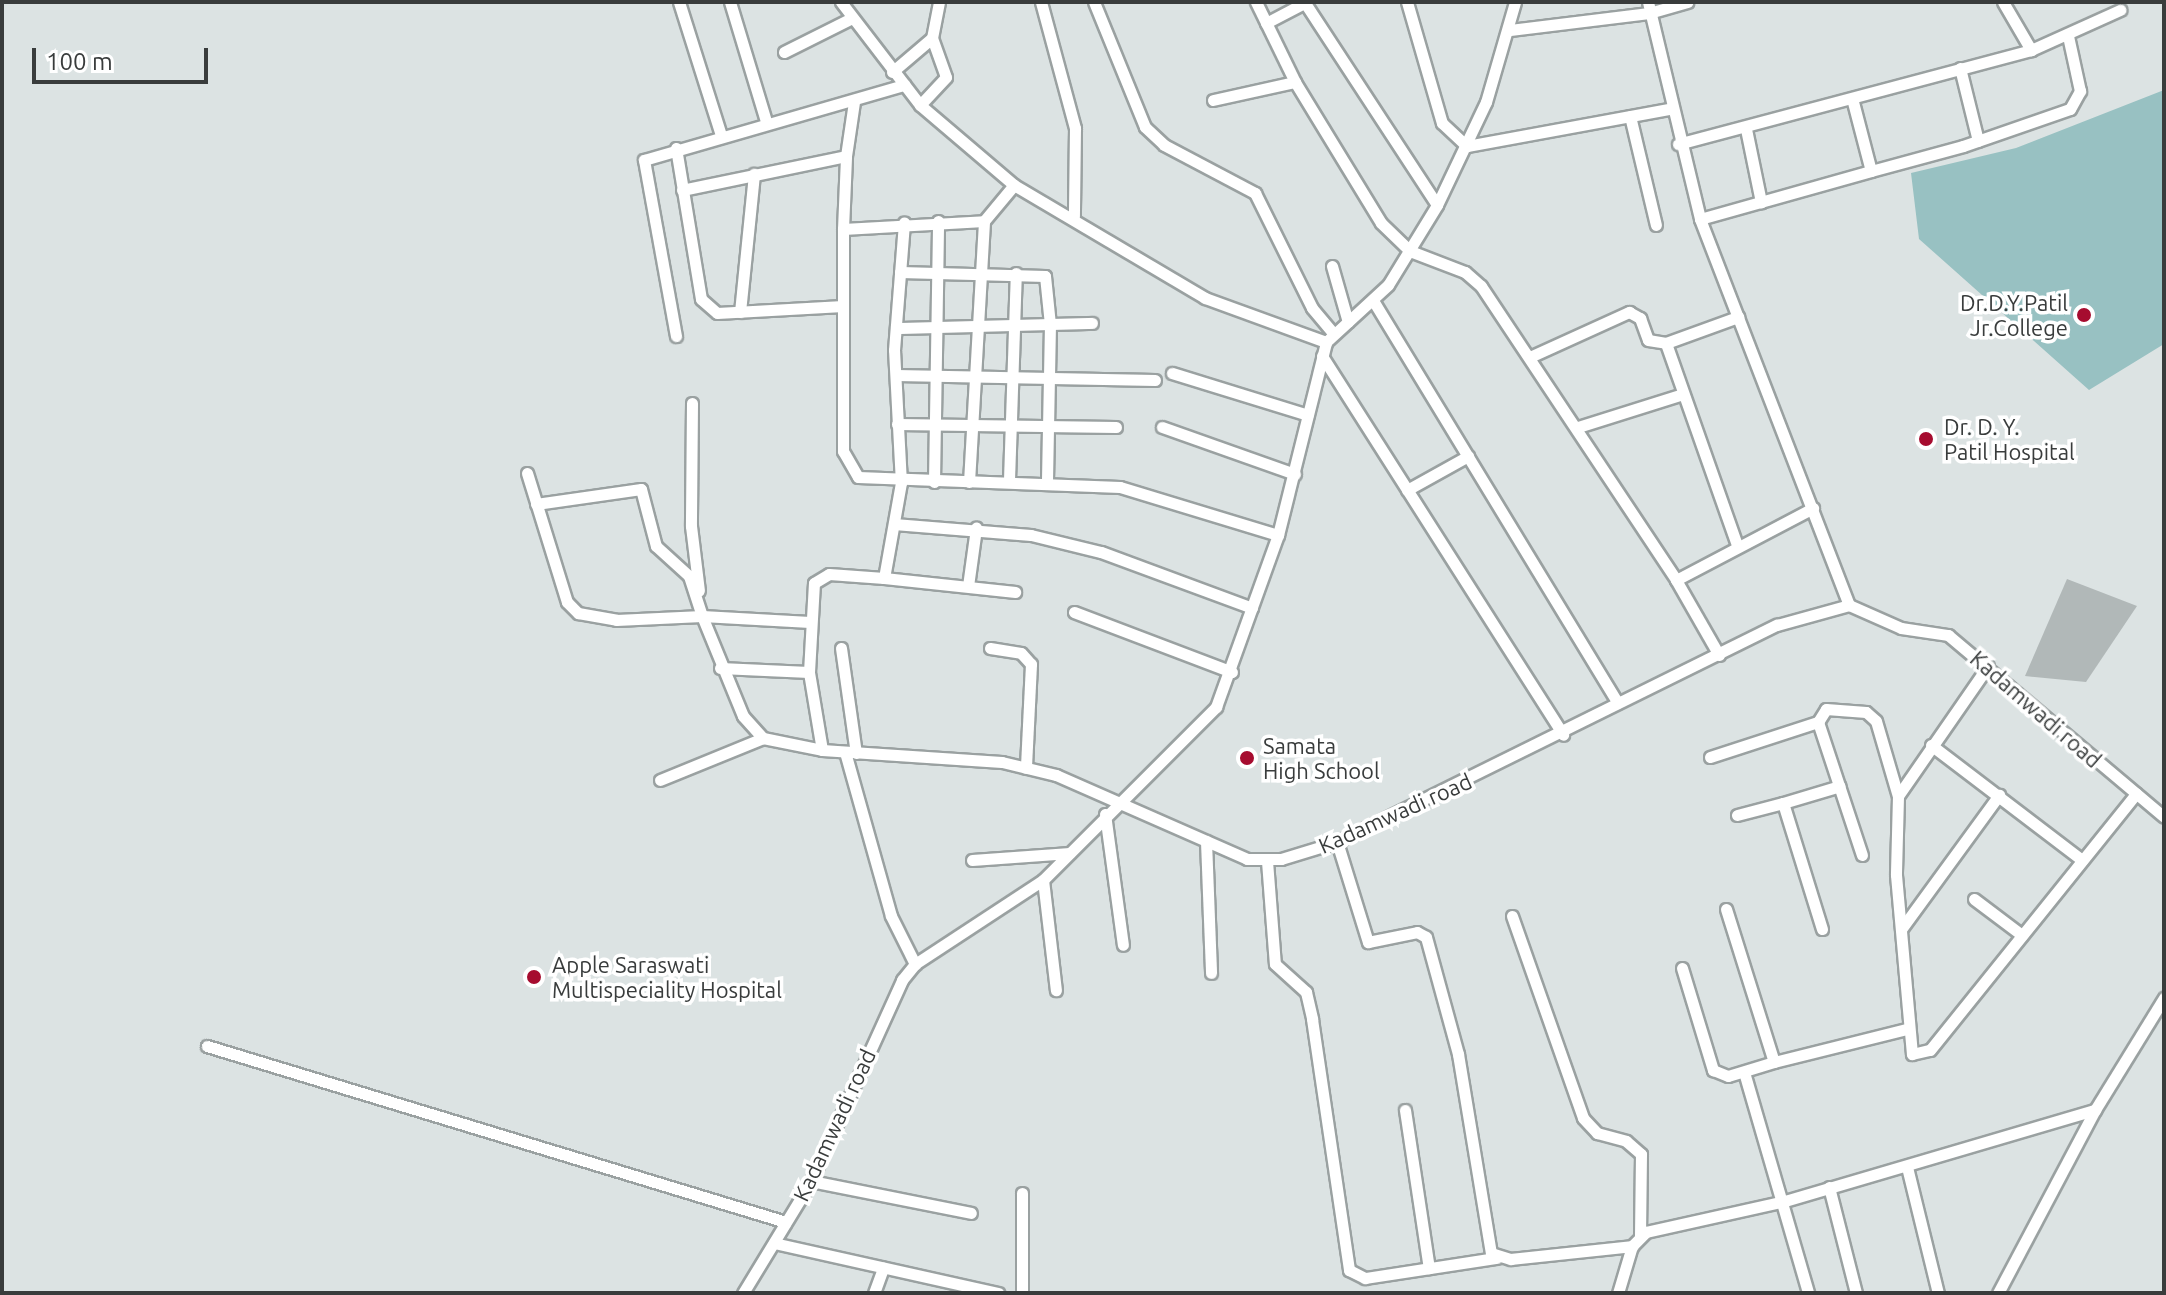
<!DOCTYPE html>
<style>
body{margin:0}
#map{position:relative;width:2166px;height:1295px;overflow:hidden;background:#dce3e3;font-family:Ubuntu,sans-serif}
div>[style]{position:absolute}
.green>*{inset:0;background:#98c1c2}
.building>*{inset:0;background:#b1b8b8}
.roads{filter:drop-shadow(2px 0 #9aa1a1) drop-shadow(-2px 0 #9aa1a1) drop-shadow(0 2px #9aa1a1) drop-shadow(0 -2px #9aa1a1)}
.minor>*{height:11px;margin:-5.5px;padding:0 5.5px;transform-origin:5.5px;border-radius:5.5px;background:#fff}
.dots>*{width:22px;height:22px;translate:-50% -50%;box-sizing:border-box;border:4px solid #fff;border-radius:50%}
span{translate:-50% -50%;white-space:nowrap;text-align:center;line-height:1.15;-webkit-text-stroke:7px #fff;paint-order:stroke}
.poi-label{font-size:22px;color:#393c3c}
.right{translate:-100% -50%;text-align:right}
.left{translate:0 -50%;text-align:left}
.street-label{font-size:22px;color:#393c3c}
.frame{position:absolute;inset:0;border:4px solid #393c3c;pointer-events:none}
.scale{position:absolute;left:32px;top:48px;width:176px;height:36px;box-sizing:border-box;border:4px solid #393c3c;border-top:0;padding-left:10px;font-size:24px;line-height:28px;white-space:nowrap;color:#393c3c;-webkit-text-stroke:6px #fff;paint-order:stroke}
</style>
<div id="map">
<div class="green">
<div style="clip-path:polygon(2164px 90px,2164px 344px,2089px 390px,1919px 239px,1911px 173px,2016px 148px)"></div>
</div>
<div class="building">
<div style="clip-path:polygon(2067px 579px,2137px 606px,2086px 682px,2025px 676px)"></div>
</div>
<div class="roads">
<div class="minor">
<div style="left:679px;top:2px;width:139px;rotate:72.5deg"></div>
<div style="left:730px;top:2px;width:124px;rotate:73.2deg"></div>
<div style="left:841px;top:2px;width:130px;rotate:52.5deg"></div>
<div style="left:920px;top:105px;width:123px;rotate:40.4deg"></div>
<div style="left:1014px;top:185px;width:222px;rotate:30.6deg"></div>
<div style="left:1205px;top:298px;width:129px;rotate:20deg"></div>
<div style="left:1041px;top:2px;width:131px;rotate:74.9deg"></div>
<div style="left:1075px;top:128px;width:88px;rotate:90.7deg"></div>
<div style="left:1094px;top:2px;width:135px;rotate:67.8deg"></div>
<div style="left:1145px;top:127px;width:26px;rotate:43deg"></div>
<div style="left:1164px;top:145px;width:103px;rotate:27.8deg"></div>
<div style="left:1255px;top:193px;width:128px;rotate:63.6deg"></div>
<div style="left:1312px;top:308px;width:33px;rotate:50deg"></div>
<div style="left:1256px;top:2px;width:89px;rotate:64deg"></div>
<div style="left:1295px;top:82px;width:165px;rotate:58.6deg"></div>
<div style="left:1381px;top:223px;width:40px;rotate:44deg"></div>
<div style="left:1410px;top:251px;width:59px;rotate:20.9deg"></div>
<div style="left:1465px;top:272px;width:21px;rotate:41deg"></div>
<div style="left:1481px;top:286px;width:353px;rotate:56.4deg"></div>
<div style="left:1407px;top:2px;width:126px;rotate:73.9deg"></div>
<div style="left:1442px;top:123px;width:34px;rotate:43deg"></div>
<div style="left:1467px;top:146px;width:205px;rotate:-10.4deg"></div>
<div style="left:1648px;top:2px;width:223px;rotate:76.5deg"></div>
<div style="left:1700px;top:219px;width:414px;rotate:68.9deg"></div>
<div style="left:2003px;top:2px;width:56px;rotate:59.7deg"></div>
<div style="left:1305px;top:3px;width:241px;rotate:56.8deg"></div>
<div style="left:1266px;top:23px;width:45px;rotate:-27.7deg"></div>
<div style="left:1510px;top:30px;width:140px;rotate:-7deg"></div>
<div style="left:1649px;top:13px;width:40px;rotate:-16deg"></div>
<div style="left:784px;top:52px;width:76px;rotate:-26.6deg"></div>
<div style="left:1960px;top:68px;width:75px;rotate:76.1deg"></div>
<div style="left:892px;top:72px;width:52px;rotate:-40.4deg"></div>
<div style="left:932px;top:38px;width:37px;rotate:-79deg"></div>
<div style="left:1213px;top:100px;width:84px;rotate:-12.4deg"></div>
<div style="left:1853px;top:102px;width:71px;rotate:75.4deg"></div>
<div style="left:1871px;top:171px;width:95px;rotate:-15.2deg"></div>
<div style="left:1963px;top:146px;width:113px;rotate:-19.1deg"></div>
<div style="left:2070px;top:109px;width:21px;rotate:-61deg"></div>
<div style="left:2080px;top:91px;width:56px;rotate:-102.3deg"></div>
<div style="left:920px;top:105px;width:38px;rotate:-47deg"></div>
<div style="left:946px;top:77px;width:41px;rotate:-109.7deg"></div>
<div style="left:1630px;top:116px;width:112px;rotate:76.6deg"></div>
<div style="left:1746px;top:129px;width:75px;rotate:78.4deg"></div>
<div style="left:1678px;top:144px;width:365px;rotate:-14.9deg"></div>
<div style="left:2031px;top:50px;width:98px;rotate:-24.2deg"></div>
<div style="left:676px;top:148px;width:153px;rotate:80.6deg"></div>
<div style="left:701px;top:299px;width:21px;rotate:41deg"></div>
<div style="left:717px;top:313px;width:126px;rotate:-3.2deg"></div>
<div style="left:843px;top:306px;width:77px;rotate:-90deg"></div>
<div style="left:843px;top:229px;width:141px;rotate:-3.2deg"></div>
<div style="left:984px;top:221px;width:47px;rotate:-50.2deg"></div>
<div style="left:682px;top:190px;width:167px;rotate:-11.7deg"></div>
<div style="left:846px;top:156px;width:55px;rotate:-81.6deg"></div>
<div style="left:1700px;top:219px;width:178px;rotate:-15.7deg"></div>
<div style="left:843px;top:229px;width:73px;rotate:-87.6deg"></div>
<div style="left:1332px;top:266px;width:58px;rotate:74.1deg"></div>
<div style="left:900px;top:272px;width:145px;rotate:1.6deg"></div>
<div style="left:1045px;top:276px;width:48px;rotate:84.1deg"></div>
<div style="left:1050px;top:324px;width:158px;rotate:91.1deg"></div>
<div style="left:1374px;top:302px;width:469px;rotate:58.7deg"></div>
<div style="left:843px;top:306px;width:145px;rotate:90deg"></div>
<div style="left:843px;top:451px;width:30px;rotate:60deg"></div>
<div style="left:858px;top:477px;width:262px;rotate:2.2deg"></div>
<div style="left:1120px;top:487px;width:165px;rotate:16.9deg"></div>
<div style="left:740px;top:312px;width:139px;rotate:-84.2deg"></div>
<div style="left:896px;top:328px;width:196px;rotate:-1.5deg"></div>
<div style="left:676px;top:336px;width:179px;rotate:-100.3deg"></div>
<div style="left:644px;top:160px;width:271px;rotate:-16.1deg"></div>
<div style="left:1322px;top:356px;width:449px;rotate:57.5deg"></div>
<div style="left:1532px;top:356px;width:107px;rotate:-24.4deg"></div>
<div style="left:1629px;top:312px;width:13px;rotate:29deg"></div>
<div style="left:1640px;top:318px;width:23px;rotate:70deg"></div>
<div style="left:1648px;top:340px;width:18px;rotate:9deg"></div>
<div style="left:1172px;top:373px;width:142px;rotate:17.2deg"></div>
<div style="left:896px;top:375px;width:259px;rotate:1.1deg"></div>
<div style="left:692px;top:403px;width:123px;rotate:90.5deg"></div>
<div style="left:691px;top:526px;width:65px;rotate:83deg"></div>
<div style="left:897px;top:424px;width:219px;rotate:0.8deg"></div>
<div style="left:1162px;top:427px;width:141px;rotate:19.5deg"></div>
<div style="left:1578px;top:427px;width:110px;rotate:-17.4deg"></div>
<div style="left:527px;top:473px;width:135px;rotate:72.8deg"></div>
<div style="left:567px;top:602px;width:16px;rotate:45deg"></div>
<div style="left:578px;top:613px;width:39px;rotate:10deg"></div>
<div style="left:616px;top:620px;width:86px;rotate:-2.7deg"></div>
<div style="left:702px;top:616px;width:108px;rotate:67.7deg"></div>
<div style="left:743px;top:716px;width:30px;rotate:48deg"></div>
<div style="left:763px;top:738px;width:60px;rotate:11.5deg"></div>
<div style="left:822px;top:750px;width:180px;rotate:3.8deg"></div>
<div style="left:1002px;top:762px;width:56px;rotate:13.5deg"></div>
<div style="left:1056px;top:775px;width:209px;rotate:23.7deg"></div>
<div style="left:1247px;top:859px;width:34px"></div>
<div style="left:1281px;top:859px;width:59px;rotate:-16.9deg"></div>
<div style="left:1337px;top:842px;width:491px;rotate:-26.3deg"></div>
<div style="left:1777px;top:625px;width:75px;rotate:-15.5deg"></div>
<div style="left:1849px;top:605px;width:57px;rotate:23.9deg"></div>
<div style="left:1901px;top:628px;width:48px;rotate:8.5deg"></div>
<div style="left:1948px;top:635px;width:282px;rotate:40.1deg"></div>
<div style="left:1009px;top:480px;width:207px;rotate:-88.1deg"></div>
<div style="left:934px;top:482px;width:261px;rotate:-89.1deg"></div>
<div style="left:969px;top:482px;width:261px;rotate:-86.7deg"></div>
<div style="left:1407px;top:490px;width:70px;rotate:-29.1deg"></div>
<div style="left:536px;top:504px;width:106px;rotate:-8.1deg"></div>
<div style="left:641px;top:489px;width:59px;rotate:75.3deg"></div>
<div style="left:656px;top:546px;width:45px;rotate:42.3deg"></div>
<div style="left:689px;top:576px;width:42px;rotate:72deg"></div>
<div style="left:894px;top:524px;width:137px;rotate:4.6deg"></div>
<div style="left:1031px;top:535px;width:72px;rotate:13.7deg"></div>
<div style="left:1101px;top:552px;width:161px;rotate:20.3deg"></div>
<div style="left:1737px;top:545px;width:214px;rotate:-109.4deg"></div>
<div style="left:1666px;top:343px;width:77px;rotate:-19.9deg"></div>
<div style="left:884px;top:578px;width:132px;rotate:6.1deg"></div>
<div style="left:968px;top:586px;width:59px;rotate:-82.1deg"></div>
<div style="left:1074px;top:612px;width:169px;rotate:20.8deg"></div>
<div style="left:702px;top:616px;width:108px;rotate:3.2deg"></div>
<div style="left:841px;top:648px;width:106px;rotate:81.9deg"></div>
<div style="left:990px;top:648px;width:31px;rotate:9deg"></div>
<div style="left:1021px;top:653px;width:15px;rotate:48deg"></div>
<div style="left:1031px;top:664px;width:104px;rotate:92.8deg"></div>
<div style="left:1719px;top:655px;width:86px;rotate:-119.8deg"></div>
<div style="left:1676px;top:580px;width:155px;rotate:-27.7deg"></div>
<div style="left:1988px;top:666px;width:158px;rotate:124.7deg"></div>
<div style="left:1898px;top:796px;width:79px;rotate:91.5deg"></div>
<div style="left:1896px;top:875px;width:180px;rotate:84.9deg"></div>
<div style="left:1912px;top:1054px;width:18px;rotate:-13deg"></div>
<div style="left:1930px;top:1050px;width:329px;rotate:-51.2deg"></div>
<div style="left:720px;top:668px;width:89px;rotate:2.6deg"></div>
<div style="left:1818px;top:722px;width:140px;rotate:71.7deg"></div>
<div style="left:1931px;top:745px;width:190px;rotate:37.3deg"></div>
<div style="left:822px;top:750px;width:79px;rotate:-99.5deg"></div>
<div style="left:809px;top:672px;width:89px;rotate:-86.8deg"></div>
<div style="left:814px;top:583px;width:17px;rotate:-31deg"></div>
<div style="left:829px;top:574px;width:55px;rotate:4.2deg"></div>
<div style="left:884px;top:578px;width:97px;rotate:-79.9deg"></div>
<div style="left:901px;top:483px;width:133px;rotate:-93deg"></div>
<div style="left:894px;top:350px;width:128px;rotate:-85.5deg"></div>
<div style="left:845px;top:752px;width:170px;rotate:74.3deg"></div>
<div style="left:891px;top:916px;width:54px;rotate:63.4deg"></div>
<div style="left:1710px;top:757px;width:114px;rotate:-18deg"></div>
<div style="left:1818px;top:722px;width:15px;rotate:-58deg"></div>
<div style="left:1826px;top:709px;width:40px;rotate:4.3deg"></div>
<div style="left:1866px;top:712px;width:13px;rotate:42deg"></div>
<div style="left:1876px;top:721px;width:78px;rotate:73.7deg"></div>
<div style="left:660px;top:780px;width:111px;rotate:-22.2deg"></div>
<div style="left:1783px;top:803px;width:59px;rotate:-16.6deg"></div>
<div style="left:1105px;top:814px;width:132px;rotate:82.2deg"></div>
<div style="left:1737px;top:815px;width:48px;rotate:-14.6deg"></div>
<div style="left:1783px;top:803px;width:132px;rotate:72.8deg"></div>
<div style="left:1206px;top:841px;width:132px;rotate:87.8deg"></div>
<div style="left:1337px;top:842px;width:105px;rotate:72.8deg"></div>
<div style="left:1368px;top:942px;width:50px;rotate:-11.5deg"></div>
<div style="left:1417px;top:932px;width:10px;rotate:29deg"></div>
<div style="left:1426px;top:937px;width:121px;rotate:74.7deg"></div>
<div style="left:1458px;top:1054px;width:202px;rotate:80.6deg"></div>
<div style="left:1491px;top:1253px;width:21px;rotate:17deg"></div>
<div style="left:1511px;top:1259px;width:122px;rotate:-6.1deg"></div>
<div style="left:972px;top:860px;width:98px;rotate:-4.1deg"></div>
<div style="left:1267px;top:861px;width:103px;rotate:85.6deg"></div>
<div style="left:1275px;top:964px;width:42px;rotate:42.1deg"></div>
<div style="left:1306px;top:992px;width:28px;rotate:77deg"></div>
<div style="left:1312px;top:1019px;width:254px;rotate:81.6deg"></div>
<div style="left:1349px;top:1270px;width:18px;rotate:27deg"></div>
<div style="left:1365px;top:1278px;width:133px;rotate:-8.7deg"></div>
<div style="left:1043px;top:880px;width:111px;rotate:83.3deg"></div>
<div style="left:1974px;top:899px;width:60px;rotate:36.9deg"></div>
<div style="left:1726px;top:909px;width:160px;rotate:72.6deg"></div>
<div style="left:1774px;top:1062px;width:136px;rotate:-14deg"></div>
<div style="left:1512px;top:916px;width:214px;rotate:70.6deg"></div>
<div style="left:1583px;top:1118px;width:21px;rotate:47deg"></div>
<div style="left:1597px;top:1133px;width:30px;rotate:15deg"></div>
<div style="left:1626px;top:1141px;width:20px;rotate:41deg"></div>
<div style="left:1641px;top:1154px;width:81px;rotate:90.7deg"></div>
<div style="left:1902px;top:928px;width:165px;rotate:-53.9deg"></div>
<div style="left:1682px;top:968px;width:107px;rotate:73.1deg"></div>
<div style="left:1713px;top:1070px;width:16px;rotate:22deg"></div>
<div style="left:1728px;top:1076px;width:48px;rotate:-16.9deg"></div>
<div style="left:207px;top:1046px;width:605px;rotate:16.91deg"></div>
<div style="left:1744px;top:1072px;width:230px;rotate:73.8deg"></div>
<div style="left:1405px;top:1110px;width:160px;rotate:81.4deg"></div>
<div style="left:1907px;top:1167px;width:130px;rotate:76.2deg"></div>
<div style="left:811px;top:1181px;width:163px;rotate:11.3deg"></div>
<div style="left:1829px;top:1187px;width:109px;rotate:75.7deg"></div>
<div style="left:774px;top:1243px;width:230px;rotate:12.6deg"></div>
<div style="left:743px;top:1293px;width:131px;rotate:-58.7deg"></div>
<div style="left:811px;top:1181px;width:221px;rotate:-65.6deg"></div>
<div style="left:902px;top:980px;width:21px;rotate:-51deg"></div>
<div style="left:915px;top:964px;width:153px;rotate:-33.3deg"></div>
<div style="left:1043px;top:880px;width:245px;rotate:-45deg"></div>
<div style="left:1216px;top:707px;width:183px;rotate:-70.2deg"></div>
<div style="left:1278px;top:535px;width:199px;rotate:-76deg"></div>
<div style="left:1326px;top:342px;width:84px;rotate:-42.6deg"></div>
<div style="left:1388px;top:285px;width:94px;rotate:-58.5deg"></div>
<div style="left:1437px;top:205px;width:114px;rotate:-64.6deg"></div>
<div style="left:1486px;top:102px;width:104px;rotate:-73.8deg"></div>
<div style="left:874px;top:1293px;width:27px;rotate:-70deg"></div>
<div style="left:1022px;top:1293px;width:100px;rotate:-90deg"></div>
<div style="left:1618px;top:1293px;width:49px;rotate:-73.4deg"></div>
<div style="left:1632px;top:1246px;width:20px;rotate:-45deg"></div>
<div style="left:1646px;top:1232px;width:142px;rotate:-12.6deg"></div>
<div style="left:1785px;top:1201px;width:323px;rotate:-16.4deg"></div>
<div style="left:2095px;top:1110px;width:132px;rotate:-58.4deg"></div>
<div style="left:1998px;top:1293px;width:207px;rotate:-62.1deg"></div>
</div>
</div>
<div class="dots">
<div style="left:2084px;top:315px;background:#a60c2f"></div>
<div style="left:1926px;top:439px;background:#a60c2f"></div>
<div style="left:1247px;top:758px;background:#a60c2f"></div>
<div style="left:534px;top:977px;background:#a60c2f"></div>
</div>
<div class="poi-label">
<span class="right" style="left:2068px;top:315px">Dr.D.Y.Patil<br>Jr.College</span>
<span class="left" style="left:1944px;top:439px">Dr. D. Y.<br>Patil Hospital</span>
<span class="left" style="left:1263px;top:758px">Samata<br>High School</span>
<span class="left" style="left:552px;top:977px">Apple Saraswati<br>Multispeciality Hospital</span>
</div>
<div class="street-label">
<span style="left:2036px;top:709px;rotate:41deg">Kadamwadi road</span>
<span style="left:1395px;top:813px;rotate:-24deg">Kadamwadi road</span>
<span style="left:834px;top:1125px;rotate:-65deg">Kadamwadi road</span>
</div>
<div class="frame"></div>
<div class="scale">100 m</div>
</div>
